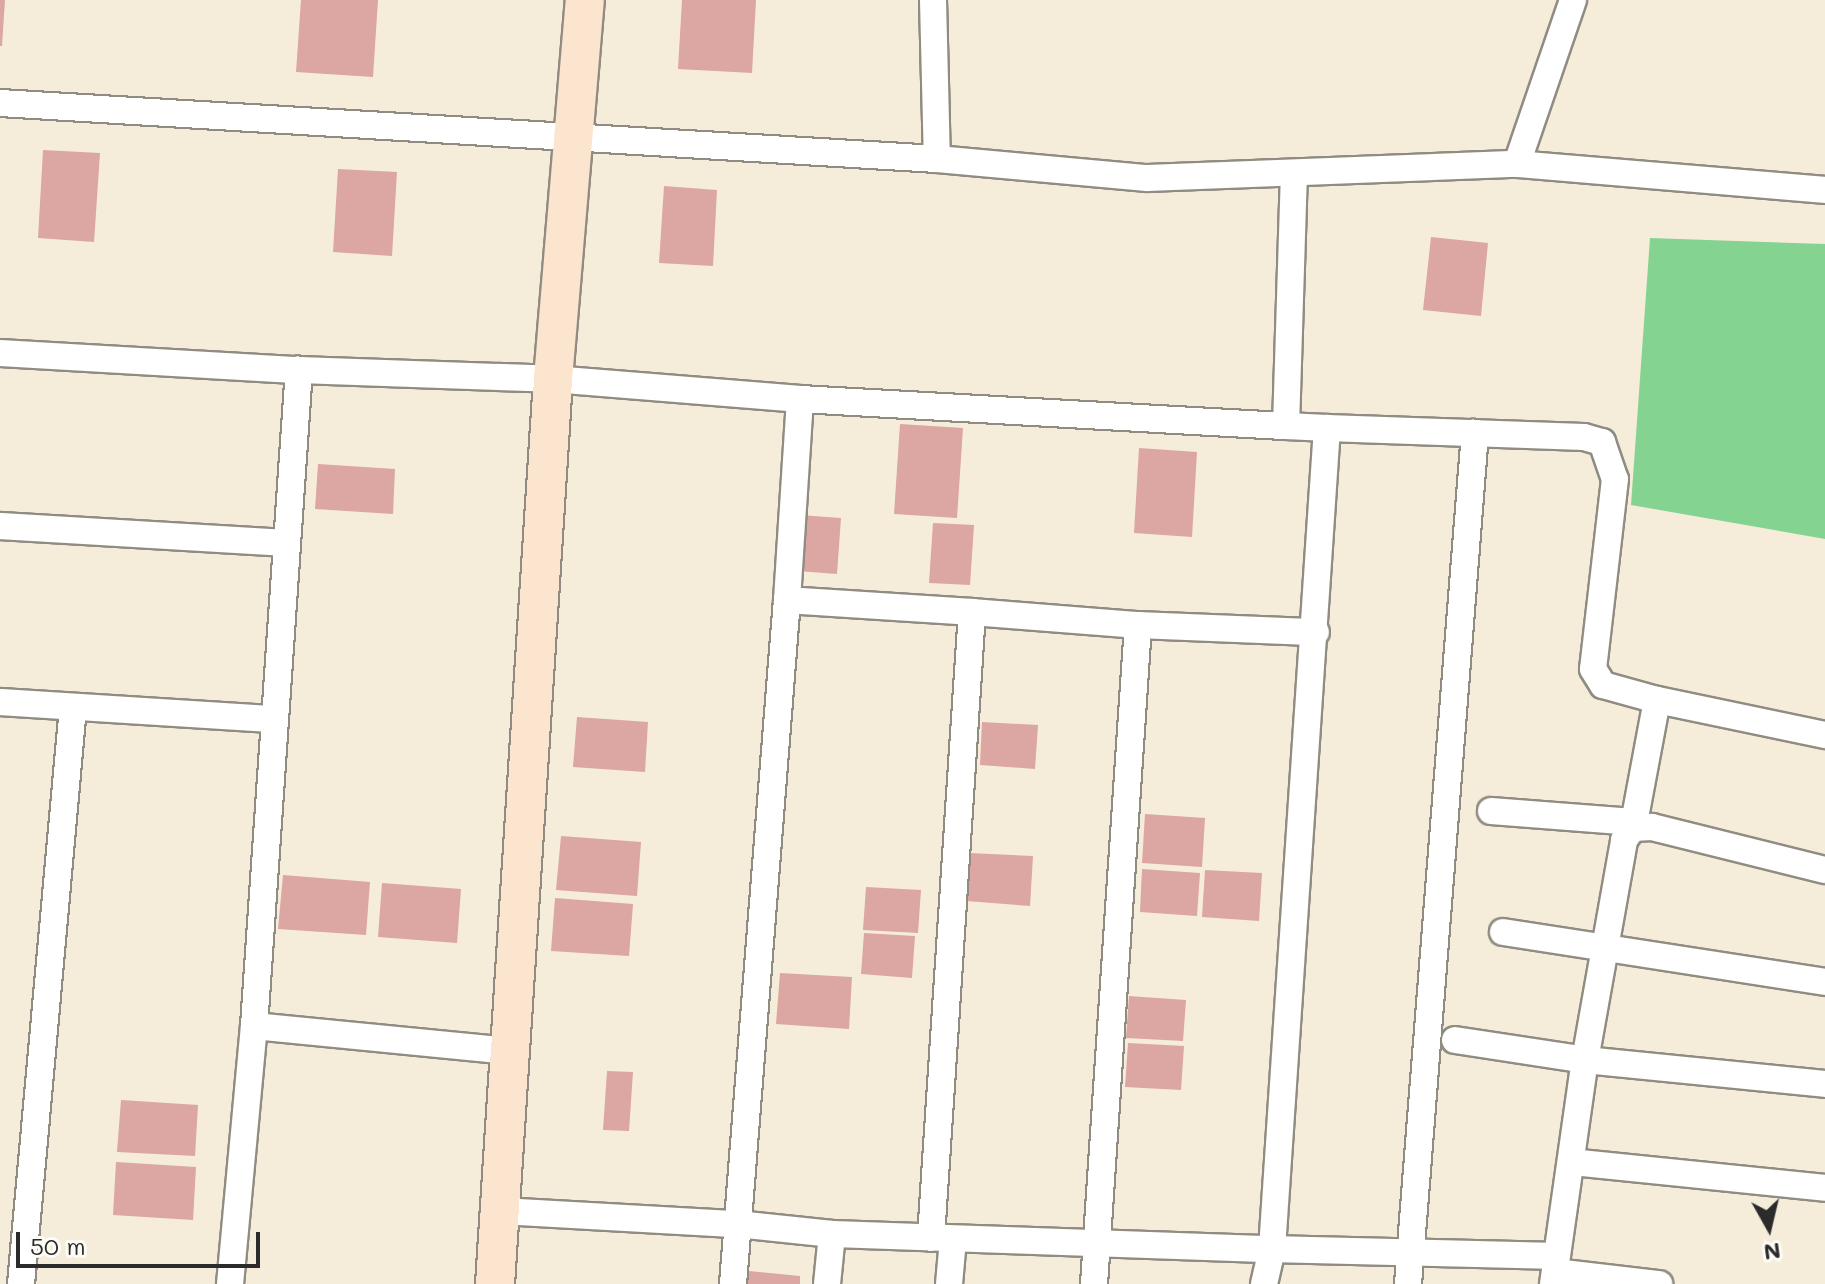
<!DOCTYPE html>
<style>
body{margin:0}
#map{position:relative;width:1825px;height:1284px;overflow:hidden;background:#f5edd9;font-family:Mali,sans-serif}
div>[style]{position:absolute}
.green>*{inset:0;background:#85d391}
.building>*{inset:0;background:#dca6a3}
.roads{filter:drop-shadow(2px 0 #908c82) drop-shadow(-2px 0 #908c82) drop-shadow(0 2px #908c82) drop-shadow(0 -2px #908c82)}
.street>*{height:26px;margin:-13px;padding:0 13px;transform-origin:13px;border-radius:13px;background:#fff}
.secondary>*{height:38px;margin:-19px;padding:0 19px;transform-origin:19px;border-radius:19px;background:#fce5cf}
span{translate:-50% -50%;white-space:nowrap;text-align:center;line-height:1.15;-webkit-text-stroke:7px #fdfcf7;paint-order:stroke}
.north{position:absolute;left:1729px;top:1188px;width:80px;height:80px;-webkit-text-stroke:6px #fdfcf7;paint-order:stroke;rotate:172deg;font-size:22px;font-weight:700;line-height:32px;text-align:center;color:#2b2b2b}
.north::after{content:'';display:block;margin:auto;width:28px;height:36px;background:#2b2b2b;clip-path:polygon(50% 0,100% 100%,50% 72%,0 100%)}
.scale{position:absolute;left:16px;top:1232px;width:244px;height:36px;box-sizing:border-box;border:4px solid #2b2b2b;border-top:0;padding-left:10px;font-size:24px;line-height:28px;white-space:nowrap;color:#2b2b2b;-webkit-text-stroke:6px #fdfcf7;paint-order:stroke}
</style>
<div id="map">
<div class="green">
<div style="clip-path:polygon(1650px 238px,1825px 244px,1825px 539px,1631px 505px)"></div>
</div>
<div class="building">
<div style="clip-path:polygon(0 0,5px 0,2px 46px,0 46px)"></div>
<div style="clip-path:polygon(301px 0,378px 0,373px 77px,296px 72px)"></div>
<div style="clip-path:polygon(682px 0,756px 0,752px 73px,678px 69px)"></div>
<div style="clip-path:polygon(43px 150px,100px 153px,94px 242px,38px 238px)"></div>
<div style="clip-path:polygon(338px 169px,397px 172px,392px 256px,333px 252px)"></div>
<div style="clip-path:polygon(664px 186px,717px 190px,713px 266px,659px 263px)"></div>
<div style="clip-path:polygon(1431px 237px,1488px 243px,1481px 316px,1423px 310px)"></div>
<div style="clip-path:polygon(900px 424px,963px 428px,957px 518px,894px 514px)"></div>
<div style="clip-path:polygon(1139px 448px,1197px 452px,1192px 537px,1134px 533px)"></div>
<div style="clip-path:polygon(318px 464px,395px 469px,393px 514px,315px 509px)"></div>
<div style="clip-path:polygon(800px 515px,841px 518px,837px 574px,797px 571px)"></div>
<div style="clip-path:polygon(933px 523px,974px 525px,970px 585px,929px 583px)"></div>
<div style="clip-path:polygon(577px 717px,648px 722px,645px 772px,573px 767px)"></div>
<div style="clip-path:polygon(982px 722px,1038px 725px,1035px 769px,980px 765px)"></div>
<div style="clip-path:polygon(1145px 814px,1205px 818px,1202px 867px,1142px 863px)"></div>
<div style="clip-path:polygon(561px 836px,641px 842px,637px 896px,556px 890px)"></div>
<div style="clip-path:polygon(969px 853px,1033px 856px,1030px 906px,966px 901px)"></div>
<div style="clip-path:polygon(1142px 869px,1200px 873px,1197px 916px,1140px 912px)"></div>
<div style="clip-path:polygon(1205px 870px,1262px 873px,1259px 921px,1202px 917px)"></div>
<div style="clip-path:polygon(283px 875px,370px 882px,366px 935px,278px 929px)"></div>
<div style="clip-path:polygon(382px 883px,461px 889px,457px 943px,378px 937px)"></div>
<div style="clip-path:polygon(866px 887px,921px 890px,918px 933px,863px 930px)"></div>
<div style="clip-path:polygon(555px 898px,633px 904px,629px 956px,551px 951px)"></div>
<div style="clip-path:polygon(864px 933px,915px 936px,912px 978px,861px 974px)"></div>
<div style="clip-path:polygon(780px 973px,852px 977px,849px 1029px,776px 1024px)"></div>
<div style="clip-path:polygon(1129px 996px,1186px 1000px,1183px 1041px,1126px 1038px)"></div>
<div style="clip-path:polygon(1128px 1043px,1184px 1046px,1181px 1090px,1125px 1087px)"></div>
<div style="clip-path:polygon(607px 1071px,633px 1072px,629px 1131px,603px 1130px)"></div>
<div style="clip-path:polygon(121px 1100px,198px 1105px,195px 1156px,117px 1152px)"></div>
<div style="clip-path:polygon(116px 1162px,196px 1167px,193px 1220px,113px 1215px)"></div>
<div style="clip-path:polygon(749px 1271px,800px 1276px,800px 1284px,747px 1284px)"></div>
</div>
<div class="roads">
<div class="street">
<div style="left:933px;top:0;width:159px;rotate:88.6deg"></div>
<div style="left:1573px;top:0;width:173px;rotate:108.9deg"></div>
<div style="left:1517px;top:164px;width:309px;rotate:4.8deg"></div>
<div style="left:0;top:103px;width:939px;rotate:3.42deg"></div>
<div style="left:937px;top:159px;width:211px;rotate:5.2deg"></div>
<div style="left:1147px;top:178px;width:370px;rotate:-2.2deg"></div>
<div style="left:0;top:353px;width:299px;rotate:3.3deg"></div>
<div style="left:299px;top:370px;width:254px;rotate:2deg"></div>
<div style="left:553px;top:379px;width:248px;rotate:4.6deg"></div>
<div style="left:800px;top:399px;width:487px;rotate:3.2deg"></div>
<div style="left:1286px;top:426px;width:253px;rotate:-88.2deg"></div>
<div style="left:1327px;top:428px;width:257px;rotate:2deg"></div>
<div style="left:1584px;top:437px;width:19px;rotate:16deg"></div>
<div style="left:1602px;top:442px;width:39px;rotate:71deg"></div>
<div style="left:1615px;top:479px;width:191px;rotate:96.6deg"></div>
<div style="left:1593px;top:669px;width:19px;rotate:58deg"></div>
<div style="left:1603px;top:685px;width:56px;rotate:15.5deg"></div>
<div style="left:1657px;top:700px;width:130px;rotate:100.6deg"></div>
<div style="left:0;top:526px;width:287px;rotate:3.4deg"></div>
<div style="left:787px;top:600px;width:185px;rotate:3.7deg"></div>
<div style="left:972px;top:612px;width:627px;rotate:93.75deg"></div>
<div style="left:972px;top:612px;width:167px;rotate:4.5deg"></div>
<div style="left:1138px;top:625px;width:660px;rotate:93.82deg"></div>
<div style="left:1138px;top:625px;width:178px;rotate:2.3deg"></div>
<div style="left:1657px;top:700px;width:172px;rotate:11.8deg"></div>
<div style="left:0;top:702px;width:274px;rotate:3.6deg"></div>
<div style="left:1491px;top:811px;width:143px;rotate:4.4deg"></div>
<div style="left:1503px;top:932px;width:326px;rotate:8.8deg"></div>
<div style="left:254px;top:1026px;width:254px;rotate:5.6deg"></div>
<div style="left:1455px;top:1040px;width:132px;rotate:8.7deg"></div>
<div style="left:1585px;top:1060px;width:241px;rotate:5.7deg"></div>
<div style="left:1571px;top:1162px;width:255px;rotate:5.8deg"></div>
<div style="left:501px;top:1211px;width:236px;rotate:3.2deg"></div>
<div style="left:737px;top:1224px;width:96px;rotate:6deg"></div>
<div style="left:832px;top:1234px;width:440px;rotate:2deg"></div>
<div style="left:1272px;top:1249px;width:823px;rotate:-86.17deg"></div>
<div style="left:1327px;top:428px;width:41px;rotate:-177.2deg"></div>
<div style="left:1555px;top:1272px;width:105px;rotate:6.6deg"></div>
<div style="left:21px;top:1284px;width:579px;rotate:-84.85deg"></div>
<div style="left:230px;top:1284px;width:259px;rotate:-84.7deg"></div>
<div style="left:254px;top:1026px;width:658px;rotate:-86.08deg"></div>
<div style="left:733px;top:1284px;width:686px;rotate:-85.49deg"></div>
<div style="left:787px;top:600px;width:201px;rotate:-86.3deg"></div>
<div style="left:827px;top:1284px;width:50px;rotate:-84.3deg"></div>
<div style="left:949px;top:1284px;width:45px;rotate:-84.9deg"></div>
<div style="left:1264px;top:1284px;width:36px;rotate:-77deg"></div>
<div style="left:1272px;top:1249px;width:284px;rotate:1.4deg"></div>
<div style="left:1408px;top:1284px;width:854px;rotate:-85.5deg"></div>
<div style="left:1553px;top:1284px;width:226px;rotate:-81.9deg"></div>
<div style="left:1585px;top:1060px;width:223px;rotate:-79.9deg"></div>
<div style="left:1624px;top:840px;width:15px;rotate:-53deg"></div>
<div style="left:1633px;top:828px;width:19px;rotate:-3deg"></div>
<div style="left:1652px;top:827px;width:178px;rotate:14deg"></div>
</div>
<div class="secondary">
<div style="left:495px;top:1284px;width:907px;rotate:-86.33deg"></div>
<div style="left:553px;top:379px;width:380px;rotate:-85.2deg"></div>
</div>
</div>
<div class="north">N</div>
<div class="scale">50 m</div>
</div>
